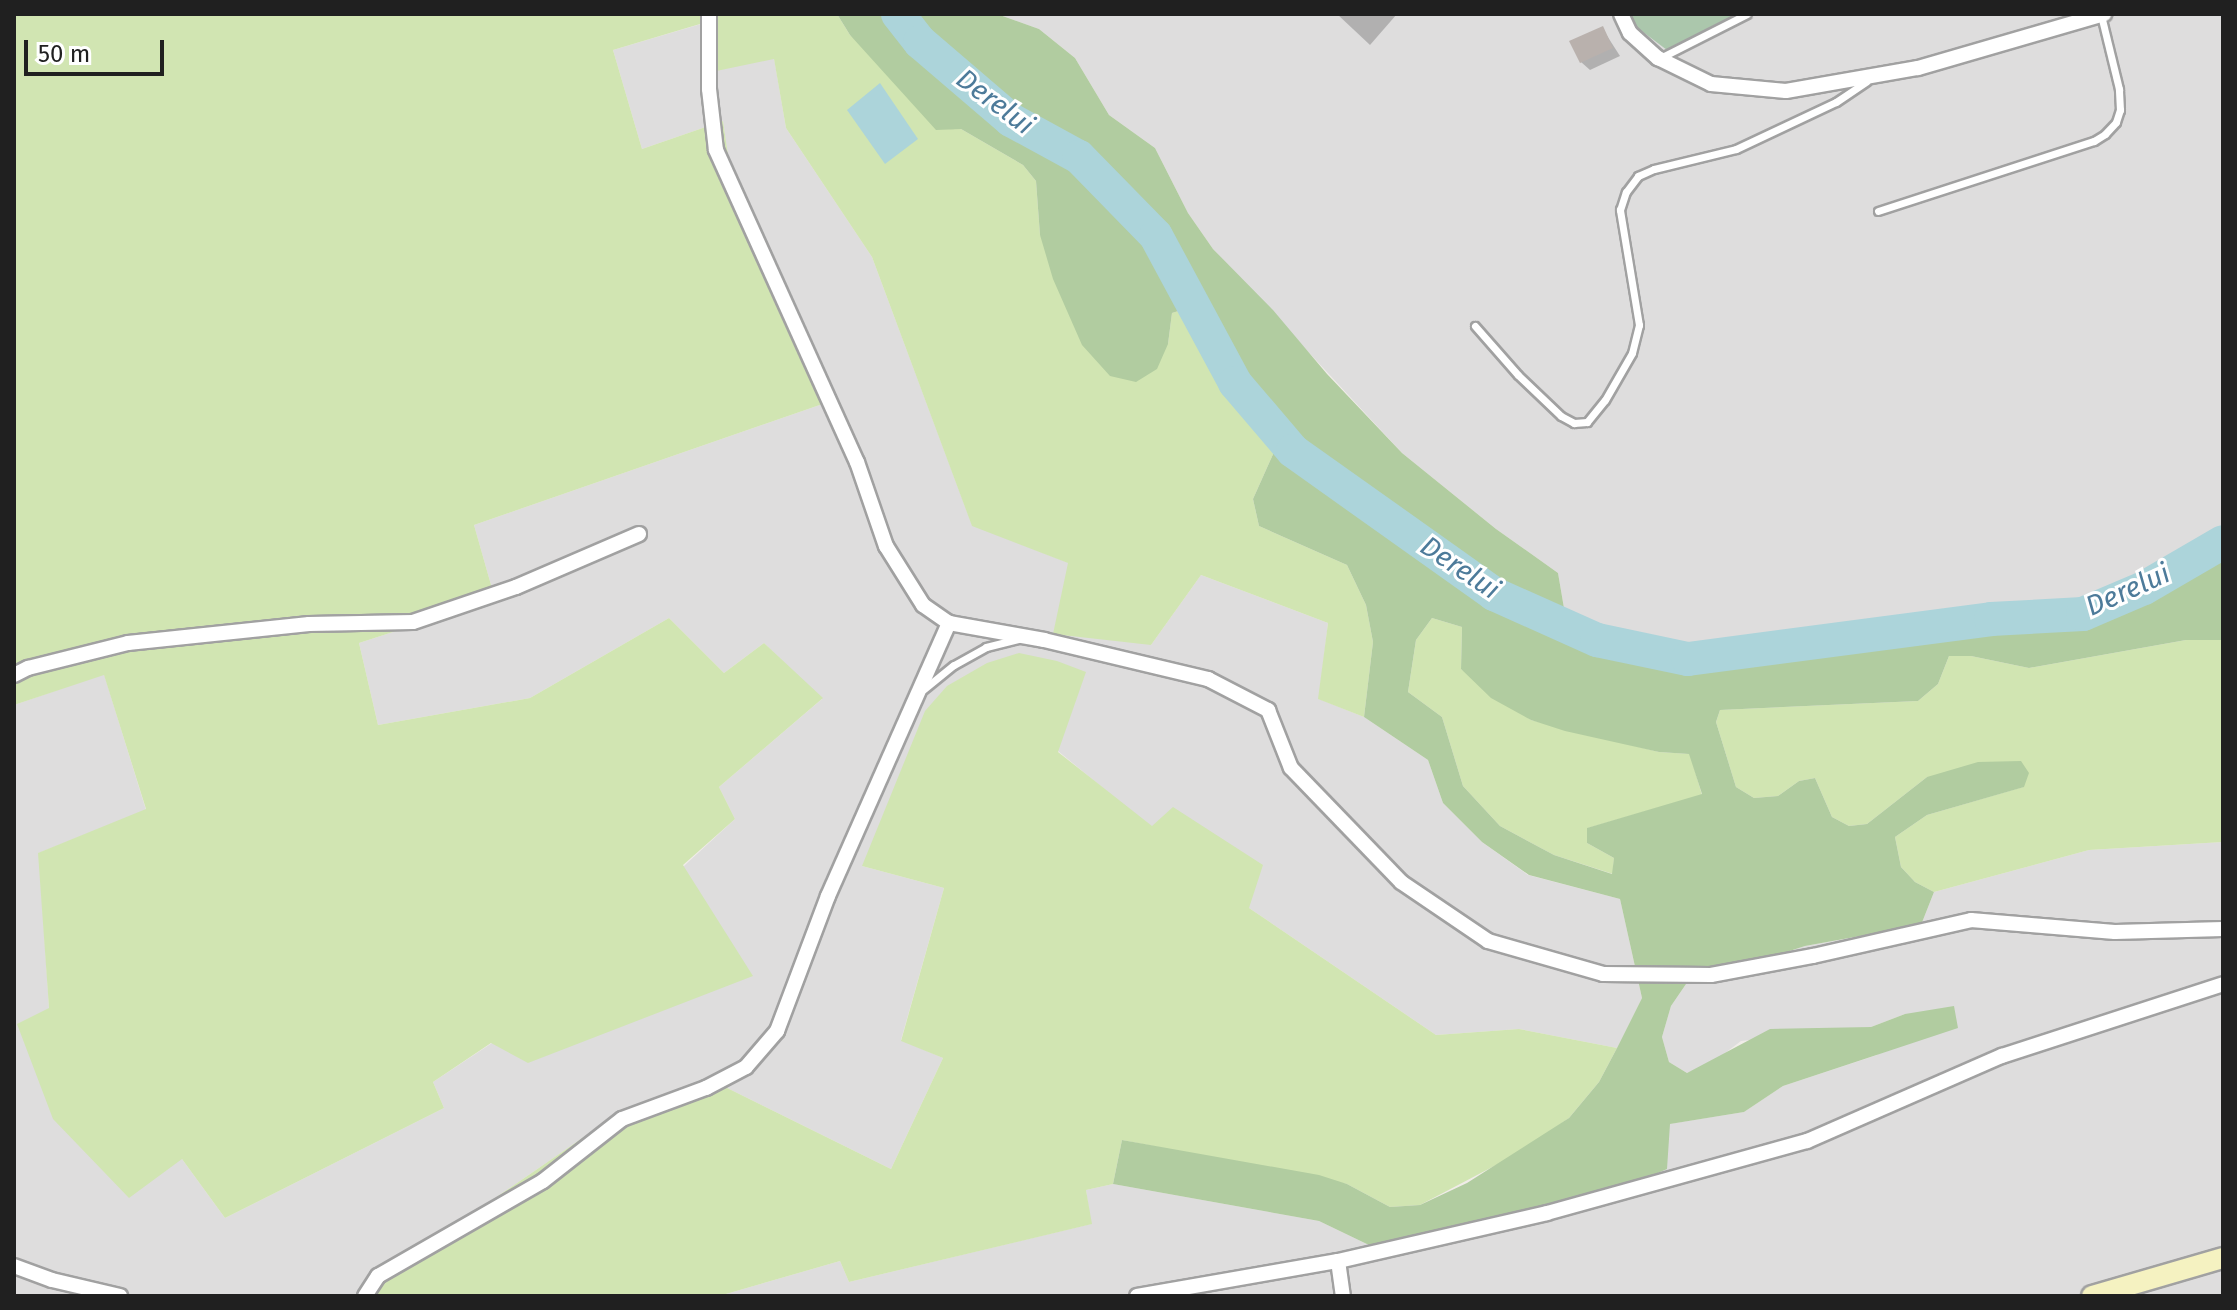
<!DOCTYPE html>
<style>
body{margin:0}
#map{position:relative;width:2237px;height:1310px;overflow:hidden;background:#f0ece8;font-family:"Fira Sans",sans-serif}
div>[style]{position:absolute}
.residential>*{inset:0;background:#dedddd}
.grass>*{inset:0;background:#d1e5b2}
.forest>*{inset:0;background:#b1cca0}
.cemetery>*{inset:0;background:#abc7ac}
.water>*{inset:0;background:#acd4da}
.shadow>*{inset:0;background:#0003}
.river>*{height:34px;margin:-17px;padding:0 17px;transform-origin:17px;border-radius:17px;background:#acd4da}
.building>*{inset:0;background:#b9b1ad}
.roads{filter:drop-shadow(2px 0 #a1a1a1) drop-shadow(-2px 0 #a1a1a1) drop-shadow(0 2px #a1a1a1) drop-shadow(0 -2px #a1a1a1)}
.service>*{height:7px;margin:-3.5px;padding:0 3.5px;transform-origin:3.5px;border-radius:3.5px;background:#fff}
.minor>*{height:14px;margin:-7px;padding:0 7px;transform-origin:7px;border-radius:7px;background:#fff}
.secondary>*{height:20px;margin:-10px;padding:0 10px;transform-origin:10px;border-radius:10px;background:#f5f2c1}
span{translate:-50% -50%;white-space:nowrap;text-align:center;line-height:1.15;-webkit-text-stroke:6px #fff;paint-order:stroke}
.water-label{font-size:28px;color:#4d7b9a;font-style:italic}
.frame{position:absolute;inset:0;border:16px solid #202020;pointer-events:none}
.scale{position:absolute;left:24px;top:40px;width:140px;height:36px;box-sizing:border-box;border:4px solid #202020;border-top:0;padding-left:10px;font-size:24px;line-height:28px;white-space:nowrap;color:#202020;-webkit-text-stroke:6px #fff;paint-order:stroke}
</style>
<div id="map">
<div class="residential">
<div style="clip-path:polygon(997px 14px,2223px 14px,2223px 550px,2113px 611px,2067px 625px,1677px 667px,1577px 635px,1565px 614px,1558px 573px,1496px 529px,1402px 453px,1213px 249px,1188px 213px,1155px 148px,1109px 115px,1075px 58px,1039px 29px)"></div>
<div style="clip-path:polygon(701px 24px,774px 58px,786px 128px,872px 257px,972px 525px,1069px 563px,1151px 645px,1201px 575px,1328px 623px,1319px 699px,1364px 717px,1428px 760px,1443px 803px,1482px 842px,1528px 875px,1620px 899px,1642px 998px,1617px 1048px,1519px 1029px,1436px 1035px,1249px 908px,1058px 751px,862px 866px,944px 888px,901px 1040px,943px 1058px,891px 1169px,707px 1078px,623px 1110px,453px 1227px,361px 1285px,356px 1296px,14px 1296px,14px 705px,104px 674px,146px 810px,39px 853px,49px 1008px,182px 1159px,225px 1218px,444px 1108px,433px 1082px,492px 1043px,735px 819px,719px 787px,822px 699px,764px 643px,724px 673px,669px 618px,530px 698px,378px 725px,359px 643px,495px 599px,474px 525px,837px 399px,728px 155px,723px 121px,642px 149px,613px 50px)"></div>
<div style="clip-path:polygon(2223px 842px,2223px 1296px,719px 1296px,840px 1261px,849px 1282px,1091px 1224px,1086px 1190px,1113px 1184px,1319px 1221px,1371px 1246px,1552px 1207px,1669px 1124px,1744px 1112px,1783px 1086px,1877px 1055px,1905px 1014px,1871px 1027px,1741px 1041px,1716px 1060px,1687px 1073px,1669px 1062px,1662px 1037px,1671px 1006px,1697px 968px,1744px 966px,1805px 946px,1921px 925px,1934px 892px,2089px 850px)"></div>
</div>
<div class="grass">
<div style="clip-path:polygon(14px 14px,837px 14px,850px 35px,961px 129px,1023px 165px,1036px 181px,1040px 235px,1168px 344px,1172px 313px,1198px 305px,1283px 432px,1253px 499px,1259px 526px,1347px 565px,1366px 605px,1373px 642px,1364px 717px,1318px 699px,1328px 623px,1201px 575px,1151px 645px,1053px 634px,1068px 563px,972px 526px,872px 257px,786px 128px,774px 59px,702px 74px,700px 24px,613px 50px,642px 149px,723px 121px,728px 155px,837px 399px,474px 525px,495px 599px,359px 643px,378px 725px,530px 698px,669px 618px,724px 673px,764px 643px,823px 698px,719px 787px,735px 819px,683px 865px,753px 976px,528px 1063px,491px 1043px,433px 1082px,444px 1108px,225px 1218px,182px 1159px,129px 1198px,53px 1119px,17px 1024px,49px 1008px,38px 853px,146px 809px,104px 675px,14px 705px)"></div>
<div style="clip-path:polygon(1432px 618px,1462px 627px,1461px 669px,1531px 720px,1659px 752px,1690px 754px,1702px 795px,1588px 828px,1587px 843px,1614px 858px,1613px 874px,1554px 855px,1500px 826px,1463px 786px,1442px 717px,1408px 692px,1416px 640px)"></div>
<div style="clip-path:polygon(2186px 640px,2223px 640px,2223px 842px,2089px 850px,1934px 892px,1915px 882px,1901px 867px,1895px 837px,1927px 815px,2023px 787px,1927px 777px,1867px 824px,1849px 826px,1832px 817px,1815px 778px,1799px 781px,1778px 796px,1754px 798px,1736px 787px,1716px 722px,1720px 710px,1918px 701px,1938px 684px,1949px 656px,1971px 656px,2029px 668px)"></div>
<div style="clip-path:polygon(1019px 653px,1057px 661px,1086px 672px,1058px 752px,1152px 826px,1173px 807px,1263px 865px,1249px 908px,1436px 1035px,1519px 1029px,1617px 1048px,1599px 1082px,1569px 1118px,1519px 1153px,1420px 1205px,1390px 1207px,1347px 1184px,1122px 1140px,1113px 1184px,1086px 1190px,1092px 1224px,849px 1282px,840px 1261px,719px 1296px,356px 1296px,361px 1285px,394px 1260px,453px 1227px,623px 1110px,707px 1078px,891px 1169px,943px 1058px,901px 1041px,944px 888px,862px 866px,925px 711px,947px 686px,987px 663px)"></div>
</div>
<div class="forest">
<div style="clip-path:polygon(evenodd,837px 14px,997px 14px,1039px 29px,1075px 58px,1109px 115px,1155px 148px,1188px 213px,1213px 249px,1273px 310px,1327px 374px,1402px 453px,1496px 529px,1558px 573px,1565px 614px,1577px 635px,1677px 667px,2067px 625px,2113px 611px,2223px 550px,2223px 640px,2186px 640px,2029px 668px,1971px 656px,1949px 656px,1938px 684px,1918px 701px,1720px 710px,1716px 722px,1736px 787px,1754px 798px,1778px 796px,1799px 781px,1815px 778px,1832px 817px,1849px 826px,1867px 824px,1927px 777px,1978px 762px,2021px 761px,2029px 773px,2024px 787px,1927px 815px,1895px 837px,1901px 867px,1915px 882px,1934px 892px,1921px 925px,1805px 946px,1744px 966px,1697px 968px,1671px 1006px,1662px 1037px,1669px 1062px,1687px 1073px,1770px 1029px,1871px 1027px,1905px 1014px,1954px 1006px,1958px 1028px,1783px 1086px,1744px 1112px,1670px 1124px,1667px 1169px,1632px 1184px,1552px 1207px,1371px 1246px,1319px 1221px,1113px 1184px,1122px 1140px,1319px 1175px,1347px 1184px,1390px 1207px,1420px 1205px,1467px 1183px,1569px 1118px,1599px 1082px,1617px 1048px,1642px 998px,1620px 899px,1529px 875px,1482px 842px,1443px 803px,1428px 760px,1364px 717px,1373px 642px,1366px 605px,1347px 565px,1259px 526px,1253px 499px,1283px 432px,1198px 305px,1172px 313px,1168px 344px,1157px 369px,1136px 382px,1110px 376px,1082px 345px,1053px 279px,1040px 235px,1036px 181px,1023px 165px,961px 129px,936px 130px,850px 35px,837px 14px,1432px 618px,1462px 627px,1461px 669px,1491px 698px,1531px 720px,1565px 731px,1659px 752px,1689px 754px,1702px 794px,1587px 828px,1587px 843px,1614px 858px,1612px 874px,1554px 855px,1500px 826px,1463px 786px,1442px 717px,1408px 692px,1416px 640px,1432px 618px)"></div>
</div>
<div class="cemetery">
<div style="clip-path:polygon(1628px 14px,1740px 14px,1667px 50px,1635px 26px)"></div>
</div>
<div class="water">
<div style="clip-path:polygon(880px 83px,918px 139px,885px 164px,847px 110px)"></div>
</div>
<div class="shadow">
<div style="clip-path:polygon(1337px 14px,1397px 14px,1370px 45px)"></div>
<div style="clip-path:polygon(1602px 28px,1620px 56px,1590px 70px,1581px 62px)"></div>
</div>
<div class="river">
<div style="left:898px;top:14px;width:36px;rotate:52deg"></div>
<div style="left:920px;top:42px;width:120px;rotate:40.6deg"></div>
<div style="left:1011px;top:120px;width:77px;rotate:28.6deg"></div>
<div style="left:1079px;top:157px;width:110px;rotate:45.7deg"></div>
<div style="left:1156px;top:236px;width:167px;rotate:61.7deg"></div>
<div style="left:1235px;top:383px;width:89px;rotate:49.5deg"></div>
<div style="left:1293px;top:451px;width:247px;rotate:35.4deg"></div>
<div style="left:1494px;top:594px;width:113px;rotate:24.1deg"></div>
<div style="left:1597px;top:640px;width:93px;rotate:11.8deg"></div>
<div style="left:1688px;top:659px;width:306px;rotate:-7.5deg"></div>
<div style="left:1991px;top:619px;width:92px;rotate:-3.1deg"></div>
<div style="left:2083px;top:614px;width:66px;rotate:-23.1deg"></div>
<div style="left:2144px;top:588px;width:91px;rotate:-30.2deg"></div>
</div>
<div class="building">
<div style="clip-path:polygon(1603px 26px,1613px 48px,1580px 63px,1569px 41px)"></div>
</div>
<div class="roads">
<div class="service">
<div style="left:1660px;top:58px;width:97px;rotate:-26.8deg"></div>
<div style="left:1878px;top:211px;width:227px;rotate:-18deg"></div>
<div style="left:2094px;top:141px;width:13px;rotate:-32deg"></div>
<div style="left:2105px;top:134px;width:16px;rotate:-47deg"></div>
<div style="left:2116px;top:122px;width:13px;rotate:-72deg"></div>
<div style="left:2120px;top:110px;width:21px;rotate:-93deg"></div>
<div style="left:2119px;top:89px;width:76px;rotate:-103.7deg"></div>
<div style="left:1475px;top:326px;width:65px;rotate:48.7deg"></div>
<div style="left:1518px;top:375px;width:59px;rotate:43.6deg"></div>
<div style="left:1561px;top:416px;width:15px;rotate:28deg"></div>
<div style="left:1574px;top:423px;width:13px;rotate:-4deg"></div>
<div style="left:1587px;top:422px;width:28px;rotate:-51deg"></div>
<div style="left:1605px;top:400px;width:54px;rotate:-60.1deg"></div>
<div style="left:1632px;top:353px;width:29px;rotate:-76deg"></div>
<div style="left:1639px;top:325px;width:117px;rotate:-99.4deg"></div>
<div style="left:1620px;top:210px;width:19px;rotate:-72deg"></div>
<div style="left:1626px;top:192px;width:20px;rotate:-53deg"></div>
<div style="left:1638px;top:176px;width:17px;rotate:-24deg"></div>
<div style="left:1654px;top:169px;width:84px;rotate:-13.7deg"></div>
<div style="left:1736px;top:149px;width:110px;rotate:-25.2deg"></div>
<div style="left:1836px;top:102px;width:37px;rotate:-34deg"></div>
<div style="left:924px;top:689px;width:38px;rotate:-39deg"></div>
<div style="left:954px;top:665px;width:37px;rotate:-29deg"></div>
<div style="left:986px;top:647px;width:33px;rotate:-14deg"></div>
</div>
<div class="minor">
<div style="left:709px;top:14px;width:75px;rotate:90deg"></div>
<div style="left:709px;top:89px;width:61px;rotate:83.5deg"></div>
<div style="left:716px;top:150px;width:342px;rotate:65.7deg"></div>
<div style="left:857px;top:462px;width:89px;rotate:71deg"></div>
<div style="left:886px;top:546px;width:70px;rotate:57.9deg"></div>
<div style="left:923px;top:605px;width:32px;rotate:35deg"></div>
<div style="left:949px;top:623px;width:97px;rotate:10.1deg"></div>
<div style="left:1044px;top:640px;width:169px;rotate:13.4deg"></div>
<div style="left:1208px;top:679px;width:68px;rotate:27.3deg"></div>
<div style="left:1268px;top:710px;width:62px;rotate:68.4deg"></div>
<div style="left:1291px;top:768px;width:158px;rotate:46deg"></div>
<div style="left:1401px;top:882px;width:105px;rotate:34.1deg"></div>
<div style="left:1488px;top:941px;width:120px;rotate:16deg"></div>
<div style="left:1603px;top:974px;width:108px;rotate:0.5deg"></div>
<div style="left:1711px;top:975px;width:104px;rotate:-10.6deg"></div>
<div style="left:1813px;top:956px;width:162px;rotate:-12.8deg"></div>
<div style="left:1971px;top:920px;width:144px;rotate:4.8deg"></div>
<div style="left:2115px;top:932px;width:108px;rotate:-1.6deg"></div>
<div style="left:1621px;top:14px;width:21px;rotate:65deg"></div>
<div style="left:1630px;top:33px;width:38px;rotate:42deg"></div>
<div style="left:1658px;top:58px;width:59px;rotate:26.1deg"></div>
<div style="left:1711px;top:84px;width:75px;rotate:5.3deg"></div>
<div style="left:1786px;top:91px;width:134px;rotate:-9.9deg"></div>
<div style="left:1918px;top:68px;width:194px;rotate:-16.2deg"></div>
<div style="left:14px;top:675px;width:16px;rotate:-27deg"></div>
<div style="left:28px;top:668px;width:103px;rotate:-14deg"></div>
<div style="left:128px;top:643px;width:182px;rotate:-6deg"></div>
<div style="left:309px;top:624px;width:104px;rotate:-1.1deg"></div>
<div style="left:413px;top:622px;width:109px;rotate:-18.8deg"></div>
<div style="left:516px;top:587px;width:134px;rotate:-23.3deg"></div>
<div style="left:1338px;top:1261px;width:35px;rotate:82deg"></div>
<div style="left:14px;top:1266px;width:40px;rotate:20.2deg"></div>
<div style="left:52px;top:1280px;width:70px;rotate:13.2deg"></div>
<div style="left:365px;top:1296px;width:24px;rotate:-57deg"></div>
<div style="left:378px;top:1276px;width:190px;rotate:-29.9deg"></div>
<div style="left:543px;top:1181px;width:100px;rotate:-38.1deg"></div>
<div style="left:622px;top:1119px;width:90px;rotate:-20.3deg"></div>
<div style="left:706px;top:1088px;width:45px;rotate:-27.7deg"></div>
<div style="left:746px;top:1067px;width:48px;rotate:-49.3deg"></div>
<div style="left:777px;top:1031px;width:144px;rotate:-69.3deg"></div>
<div style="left:828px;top:896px;width:299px;rotate:-66.1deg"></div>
<div style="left:1137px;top:1296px;width:204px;rotate:-9.9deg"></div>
<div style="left:1338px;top:1261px;width:214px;rotate:-12.9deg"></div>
<div style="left:1547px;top:1213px;width:270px;rotate:-15.5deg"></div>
<div style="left:1807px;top:1141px;width:213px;rotate:-23.6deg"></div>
<div style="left:2002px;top:1056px;width:232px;rotate:-18deg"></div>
</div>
<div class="secondary">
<div style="left:2092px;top:1296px;width:136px;rotate:-16.2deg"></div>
</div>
</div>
<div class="water-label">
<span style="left:995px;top:102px;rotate:37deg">Derelui</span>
<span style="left:1460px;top:568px;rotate:34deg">Derelui</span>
<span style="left:2128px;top:590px;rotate:-24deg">Derelui</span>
</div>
<div class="frame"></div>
<div class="scale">50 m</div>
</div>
